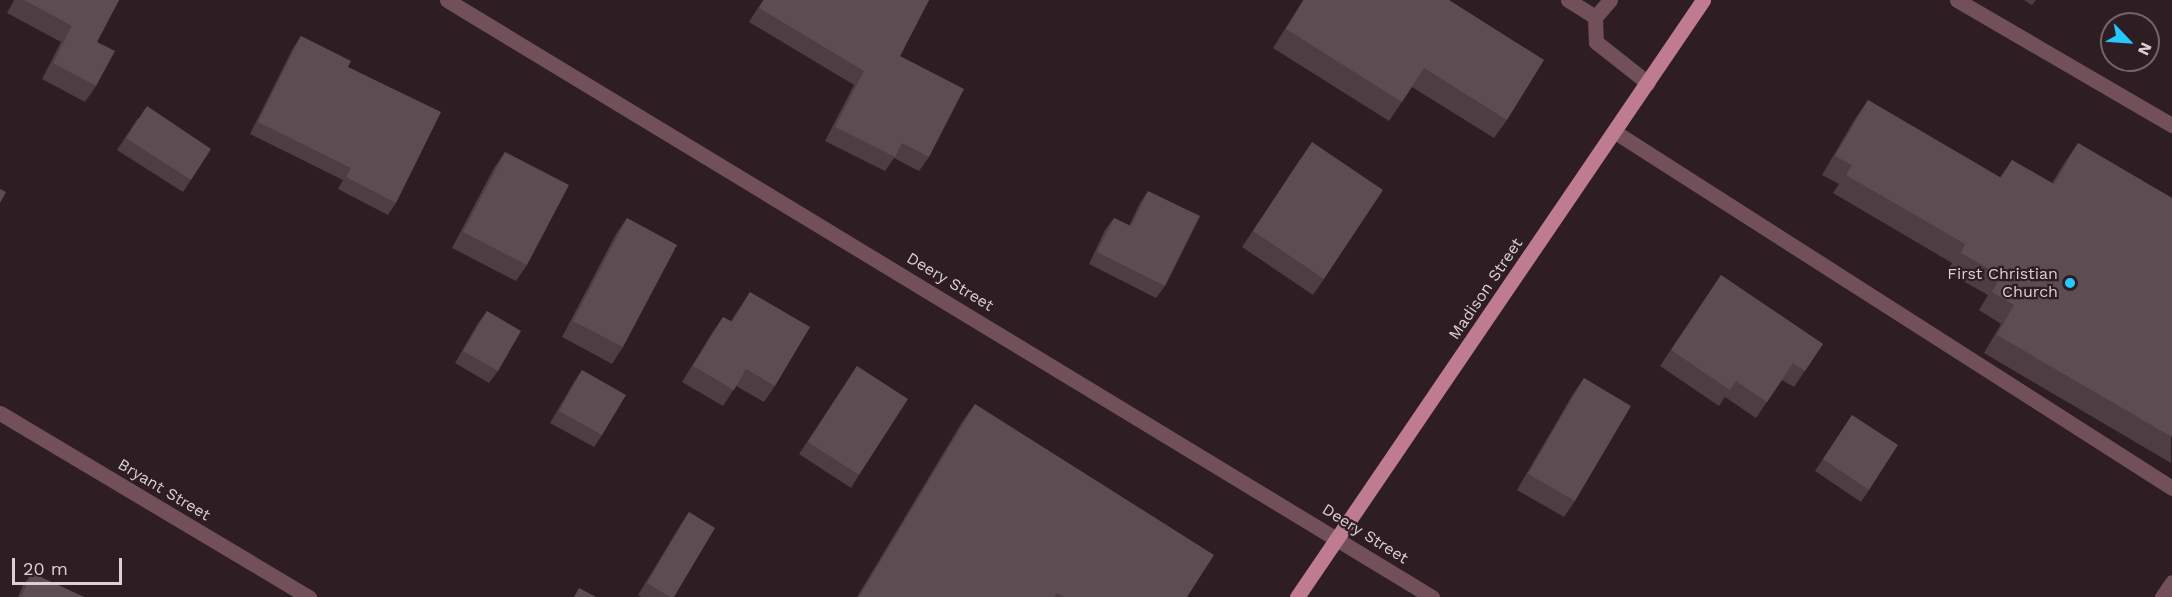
<!DOCTYPE html>
<style>
body{margin:0}
#map{position:relative;width:2172px;height:597px;overflow:hidden;background:#2e1e23;font-family:"Work Sans",sans-serif}
div>[style]{position:absolute}
.minor>*{height:15px;margin:-7.5px;padding:0 7.5px;transform-origin:7.5px;border-radius:7.5px;background:#71505a}
.major>*{height:15px;margin:-7.5px;padding:0 7.5px;transform-origin:7.5px;border-radius:7.5px;background:#bf7c91}
.wall>*{inset:0;background:#4e3d42}
.building>*{inset:0;background:#5d4d52}
.dots>*{width:16px;height:16px;translate:-50% -50%;box-sizing:border-box;border:3px solid #2e1e23;border-radius:50%}
span{translate:-50% -50%;white-space:nowrap;text-align:center;line-height:1.15;-webkit-text-stroke:4.5px #2e1e23;paint-order:stroke}
.poi-label{font-size:16px;color:#dcd0d3}
.right{translate:-100% -50%;text-align:right}
.street-label{font-size:16px;color:#dcd0d3}
.north{position:absolute;left:2100px;top:12px;width:60px;height:60px;box-sizing:border-box;background:#2e1e23;border:2px solid #746569;border-radius:50%;rotate:115deg;font-size:16px;font-weight:700;line-height:24px;text-align:center;color:#dcd0d3}
.north::after{content:'';display:block;margin:auto;width:21px;height:27px;background:#24c9fe;clip-path:polygon(50% 0,100% 100%,50% 72%,0 100%)}
.scale{position:absolute;left:12px;top:558px;width:110px;height:27px;box-sizing:border-box;border:3px solid #dcd0d3;border-top:0;padding-left:8px;font-size:18px;line-height:21px;white-space:nowrap;color:#dcd0d3;-webkit-text-stroke:4px #2e1e23;paint-order:stroke}
</style>
<div id="map">
<div class="minor">
<div style="left:447px;top:0;width:1152px;rotate:31.22deg"></div>
<div style="left:1568px;top:0;width:32px;rotate:32deg"></div>
<div style="left:1610px;top:0;width:23px;rotate:131deg"></div>
<div style="left:1595px;top:17px;width:25px;rotate:88deg"></div>
<div style="left:1596px;top:42px;width:66px;rotate:38.3deg"></div>
<div style="left:1957px;top:0;width:249px;rotate:30.2deg"></div>
<div style="left:1615px;top:132px;width:661px;rotate:32.58deg"></div>
<div style="left:0;top:413px;width:360px;rotate:30.8deg"></div>
<div style="left:2162px;top:597px;width:18px;rotate:-56deg"></div>
</div>
<div class="major">
<div style="left:1297px;top:597px;width:722px;rotate:-55.78deg"></div>
</div>
<div class="wall">
<div style="clip-path:polygon(14px 0,119px 0,97px 42px,96px 86px,85px 102px,42px 79px,61px 42px,7px 13px)"></div>
<div style="clip-path:polygon(763px 0,929px 0,900px 56px,929px 157px,919px 171px,894px 158px,885px 171px,825px 141px,854px 85px,749px 22px)"></div>
<div style="clip-path:polygon(1303px 0,1449px 0,1507px 120px,1494px 138px,1412px 87px,1389px 121px,1273px 48px)"></div>
<div style="clip-path:polygon(2024px 0,2036px 0,2032px 5px)"></div>
<div style="clip-path:polygon(301px 36px,348px 67px,396px 203px,388px 215px,338px 189px,343px 180px,250px 134px,293px 48px)"></div>
<div style="clip-path:polygon(1868px 100px,2000px 177px,2012px 160px,2052px 183px,2065px 162px,2078px 143px,2172px 198px,2171px 463px,1984px 353px,2001px 324px,1979px 310px,1988px 295px,1947px 272px,1952px 263px,1833px 193px,1839px 184px,1822px 175px,1855px 119px)"></div>
<div style="clip-path:polygon(138px 118px,191px 180px,183px 192px,117px 150px)"></div>
<div style="clip-path:polygon(505px 152px,527px 265px,516px 281px,452px 248px,494px 168px)"></div>
<div style="clip-path:polygon(1301px 158px,1324px 279px,1313px 295px,1242px 247px)"></div>
<div style="clip-path:polygon(1148px 191px,1165px 286px,1156px 298px,1089px 264px,1105px 230px,1114px 218px,1129px 226px,1140px 203px)"></div>
<div style="clip-path:polygon(627px 218px,623px 347px,612px 364px,562px 337px,616px 234px)"></div>
<div style="clip-path:polygon(1721px 275px,1823px 344px,1794px 387px,1782px 380px,1756px 418px,1725px 397px,1719px 406px,1660px 366px)"></div>
<div style="clip-path:polygon(750px 292px,775px 386px,764px 402px,736px 386px,723px 406px,682px 382px,712px 333px,723px 317px,731px 321px)"></div>
<div style="clip-path:polygon(487px 311px,498px 371px,489px 383px,455px 363px,478px 323px)"></div>
<div style="clip-path:polygon(857px 366px,859px 475px,851px 488px,799px 454px)"></div>
<div style="clip-path:polygon(582px 370px,602px 435px,594px 447px,550px 423px,574px 382px)"></div>
<div style="clip-path:polygon(1584px 378px,1575px 501px,1564px 517px,1517px 490px,1573px 394px)"></div>
<div style="clip-path:polygon(975px 404px,1187px 597px,857px 597px,962px 422px)"></div>
<div style="clip-path:polygon(1852px 415px,1869px 490px,1861px 502px,1815px 471px)"></div>
<div style="clip-path:polygon(689px 512px,674px 597px,641px 597px,638px 595px,681px 524px)"></div>
<div style="clip-path:polygon(32px 573px,84px 597px,18px 597px,23px 585px)"></div>
</div>
<div class="building">
<div style="clip-path:polygon(24px 0,119px 0,97px 42px,115px 51px,96px 86px,53px 63px,72px 26px)"></div>
<div style="clip-path:polygon(764px 0,929px 0,900px 56px,964px 89px,929px 157px,902px 143px,895px 157px,835px 127px,864px 71px,759px 8px)"></div>
<div style="clip-path:polygon(1304px 0,1449px 0,1544px 60px,1507px 120px,1424px 68px,1402px 102px,1286px 29px)"></div>
<div style="clip-path:polygon(301px 36px,351px 61px,348px 67px,441px 112px,396px 203px,346px 177px,351px 168px,258px 122px)"></div>
<div style="clip-path:polygon(1868px 100px,2001px 178px,2012px 160px,2054px 184px,2078px 143px,2172px 198px,2172px 437px,1997px 335px,2014px 305px,1992px 292px,2001px 276px,1961px 253px,1965px 244px,1846px 175px,1852px 165px,1835px 156px)"></div>
<div style="clip-path:polygon(147px 106px,211px 149px,191px 180px,126px 138px)"></div>
<div style="clip-path:polygon(1312px 142px,1383px 190px,1324px 279px,1253px 231px)"></div>
<div style="clip-path:polygon(505px 152px,569px 185px,527px 265px,463px 232px)"></div>
<div style="clip-path:polygon(0 189px,6px 192px,0 203px)"></div>
<div style="clip-path:polygon(1148px 191px,1200px 216px,1165px 286px,1097px 252px,1114px 218px,1131px 226px)"></div>
<div style="clip-path:polygon(627px 218px,677px 245px,623px 347px,573px 321px)"></div>
<div style="clip-path:polygon(1721px 275px,1823px 344px,1805px 371px,1793px 363px,1767px 402px,1736px 381px,1730px 390px,1671px 350px)"></div>
<div style="clip-path:polygon(750px 292px,810px 327px,775px 386px,746px 369px,734px 390px,693px 366px,723px 317px,732px 322px)"></div>
<div style="clip-path:polygon(487px 311px,521px 331px,498px 371px,463px 351px)"></div>
<div style="clip-path:polygon(857px 366px,908px 399px,859px 475px,808px 442px)"></div>
<div style="clip-path:polygon(582px 370px,626px 395px,602px 435px,559px 411px)"></div>
<div style="clip-path:polygon(1584px 378px,1631px 406px,1575px 501px,1528px 474px)"></div>
<div style="clip-path:polygon(975px 404px,1214px 555px,1187px 597px,1064px 597px,1057px 593px,1054px 597px,859px 597px)"></div>
<div style="clip-path:polygon(1852px 415px,1898px 445px,1869px 490px,1823px 459px)"></div>
<div style="clip-path:polygon(689px 512px,715px 528px,674px 597px,670px 597px,647px 583px)"></div>
<div style="clip-path:polygon(32px 573px,84px 597px,21px 597px)"></div>
<div style="clip-path:polygon(579px 588px,596px 597px,574px 597px)"></div>
</div>
<div class="dots">
<div style="left:2070px;top:283px;background:#24c9fe"></div>
</div>
<div class="poi-label">
<span class="right" style="left:2058px;top:283px">First Christian<br>Church</span>
</div>
<div class="street-label">
<span style="left:950px;top:282px;rotate:31deg">Deery Street</span>
<span style="left:1486px;top:289px;rotate:-56deg">Madison Street</span>
<span style="left:164px;top:490px;rotate:31deg">Bryant Street</span>
<span style="left:1365px;top:534px;rotate:32deg">Deery Street</span>
</div>
<div class="north">N</div>
<div class="scale">20 m</div>
</div>
